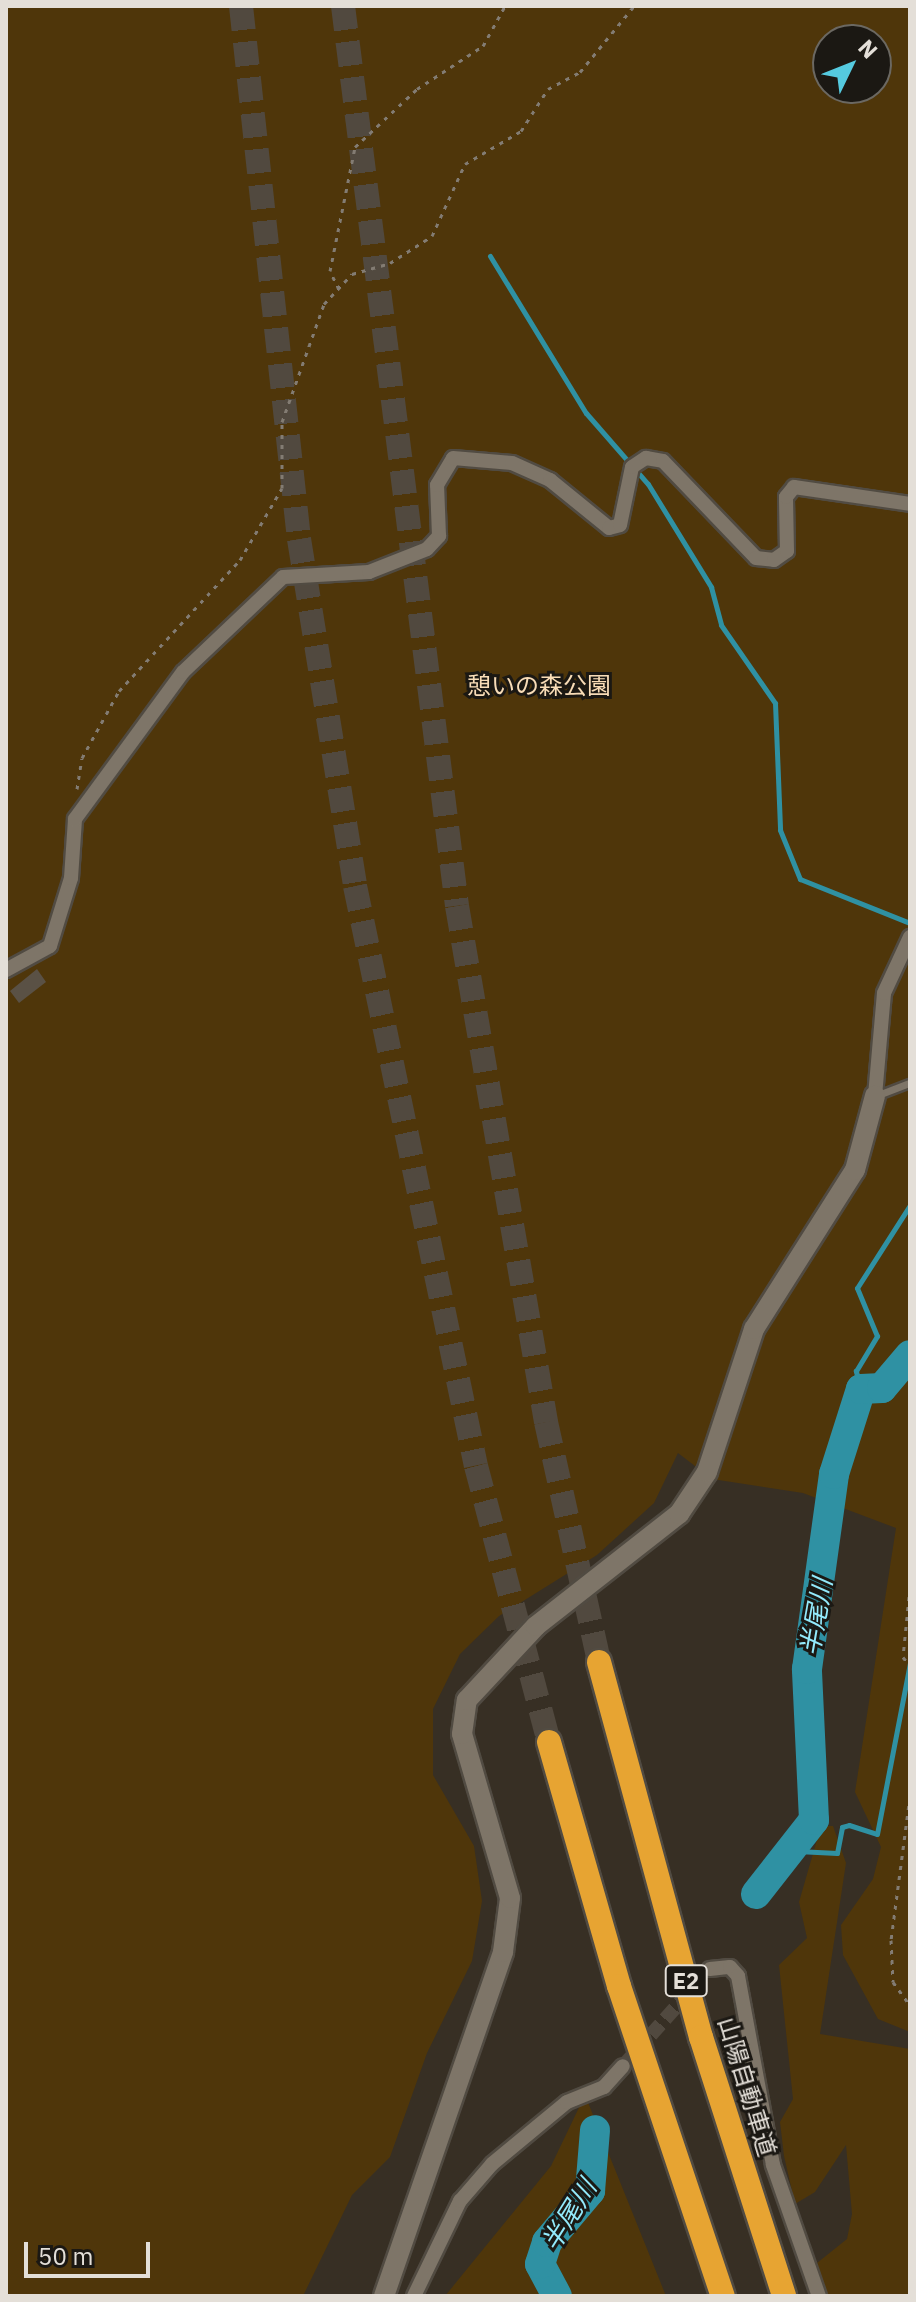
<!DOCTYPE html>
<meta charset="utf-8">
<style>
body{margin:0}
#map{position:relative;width:916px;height:2302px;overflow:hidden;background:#372f24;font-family:"IBM Plex Sans","Noto Sans JP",sans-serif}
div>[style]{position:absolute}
.green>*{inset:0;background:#4f360a}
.stream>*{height:5px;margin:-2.5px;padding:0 2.5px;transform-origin:2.5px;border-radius:2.5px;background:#2f91a3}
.river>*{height:30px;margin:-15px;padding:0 15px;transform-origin:15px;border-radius:15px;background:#2f91a3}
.building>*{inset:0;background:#5a5145}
.street-tunnel>*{height:14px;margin-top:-7px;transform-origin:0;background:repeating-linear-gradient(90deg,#51493f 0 14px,transparent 0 21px)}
.highway-tunnel>*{height:24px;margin-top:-12px;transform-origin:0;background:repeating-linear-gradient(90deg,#51493f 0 24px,transparent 0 36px)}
.path>*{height:3px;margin-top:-1.5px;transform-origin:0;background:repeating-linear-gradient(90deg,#837c73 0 4px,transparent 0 10px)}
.roads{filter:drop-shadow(2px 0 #514b42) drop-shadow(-2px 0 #514b42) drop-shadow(0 2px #514b42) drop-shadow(0 -2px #514b42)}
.lane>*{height:7px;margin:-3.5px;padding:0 3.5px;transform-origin:3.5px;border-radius:3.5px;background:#7e7568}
.street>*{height:14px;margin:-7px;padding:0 7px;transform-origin:7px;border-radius:7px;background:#7e7568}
.secondary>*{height:20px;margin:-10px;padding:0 10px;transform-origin:10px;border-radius:10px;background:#7e7568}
.highway>*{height:24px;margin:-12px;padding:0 12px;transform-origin:12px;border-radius:12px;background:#e7a432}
span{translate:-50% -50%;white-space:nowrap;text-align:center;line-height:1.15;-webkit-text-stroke:6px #1b1813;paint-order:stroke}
.shield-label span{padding:2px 6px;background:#1b1813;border:2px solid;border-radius:6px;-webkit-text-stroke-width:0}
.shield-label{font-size:22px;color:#e4dfd8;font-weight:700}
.park-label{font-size:24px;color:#f8dcb7}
.street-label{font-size:24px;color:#e4dfd8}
.water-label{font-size:26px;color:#93eafc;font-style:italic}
.frame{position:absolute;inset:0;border:8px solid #e4dfd8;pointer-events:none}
.north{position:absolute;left:812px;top:24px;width:80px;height:80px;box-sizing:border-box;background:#1b1813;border:2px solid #6b6862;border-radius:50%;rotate:47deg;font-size:22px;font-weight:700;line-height:32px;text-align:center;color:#e4dfd8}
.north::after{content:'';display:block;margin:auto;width:28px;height:36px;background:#55cadf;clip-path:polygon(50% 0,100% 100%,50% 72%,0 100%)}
.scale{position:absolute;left:24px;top:2242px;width:126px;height:36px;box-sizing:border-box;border:4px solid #e4dfd8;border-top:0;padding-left:10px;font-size:24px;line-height:28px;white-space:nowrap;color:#e4dfd8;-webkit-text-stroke:6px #1b1813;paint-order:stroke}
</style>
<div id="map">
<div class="green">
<div style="clip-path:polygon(evenodd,6px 6px,910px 6px,910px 2032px,878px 2019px,843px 1955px,841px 1925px,873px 1879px,881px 1847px,855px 1792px,896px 1528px,803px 1493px,712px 1479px,678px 1453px,654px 1503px,597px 1555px,499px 1616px,460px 1654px,433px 1709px,433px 1775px,474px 1846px,482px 1901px,472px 1961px,427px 2053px,390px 2157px,352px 2195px,303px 2296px,6px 2296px,6px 6px,828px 40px,876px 40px,876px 88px,828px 88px,828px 40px)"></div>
<div style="clip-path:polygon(821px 1826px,833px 1826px,846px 1863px,820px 2034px,910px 2049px,910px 2296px,827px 2296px,817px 2263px,847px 2239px,852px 2214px,846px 2145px,815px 2192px,795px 2204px,784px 2156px,780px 2122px,793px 2099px,779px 1965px,807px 1938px,799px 1902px)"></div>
<div style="clip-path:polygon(585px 2095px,666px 2296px,445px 2296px,551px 2166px)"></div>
</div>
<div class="stream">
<div style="left:490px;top:256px;width:184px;rotate:58.6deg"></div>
<div style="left:586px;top:413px;width:94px;rotate:48.9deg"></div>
<div style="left:648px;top:484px;width:121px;rotate:58.5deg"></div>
<div style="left:711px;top:587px;width:39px;rotate:75deg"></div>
<div style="left:721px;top:625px;width:95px;rotate:55.3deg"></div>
<div style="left:775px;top:703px;width:127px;rotate:87.7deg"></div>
<div style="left:780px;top:830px;width:53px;rotate:67.8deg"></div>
<div style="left:800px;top:879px;width:118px;rotate:21.8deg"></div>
<div style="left:861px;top:1389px;width:19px;rotate:-106deg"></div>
<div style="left:856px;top:1371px;width:41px;rotate:-59deg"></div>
<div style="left:877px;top:1336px;width:52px;rotate:-112.6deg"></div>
<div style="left:857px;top:1288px;width:98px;rotate:-57.4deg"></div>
<div style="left:779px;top:1858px;width:19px;rotate:-21deg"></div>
<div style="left:797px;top:1851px;width:40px;rotate:2.9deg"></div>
<div style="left:837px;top:1853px;width:26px;rotate:-79deg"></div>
<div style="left:842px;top:1827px;width:7px;rotate:-16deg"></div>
<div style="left:849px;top:1825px;width:29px;rotate:18deg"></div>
<div style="left:877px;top:1834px;width:175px;rotate:-79.1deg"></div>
</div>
<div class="river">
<div style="left:756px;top:1894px;width:94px;rotate:-51.9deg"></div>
<div style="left:814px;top:1820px;width:151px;rotate:-92.7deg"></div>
<div style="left:807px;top:1669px;width:197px;rotate:-82.1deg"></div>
<div style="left:834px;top:1474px;width:89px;rotate:-72.4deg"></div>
<div style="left:861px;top:1389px;width:21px;rotate:-3deg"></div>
<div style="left:882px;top:1388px;width:43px;rotate:-49.7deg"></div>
<div style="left:557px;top:2296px;width:36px;rotate:-118deg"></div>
<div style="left:540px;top:2264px;width:23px;rotate:-72deg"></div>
<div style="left:547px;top:2242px;width:67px;rotate:-49.9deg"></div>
<div style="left:590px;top:2191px;width:61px;rotate:-85.3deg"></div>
</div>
<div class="building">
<div style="clip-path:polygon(37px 969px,46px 982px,19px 1003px,10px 991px)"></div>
</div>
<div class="street-tunnel">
<div style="left:623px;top:2066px;width:130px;rotate:-48.1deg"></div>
</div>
<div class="highway-tunnel">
<div style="left:241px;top:6px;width:536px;rotate:83.79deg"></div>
<div style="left:299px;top:539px;width:351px;rotate:80.8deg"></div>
<div style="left:355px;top:886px;width:592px;rotate:78.22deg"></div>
<div style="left:476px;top:1466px;width:285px;rotate:75.2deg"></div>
<div style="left:343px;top:6px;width:907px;rotate:82.78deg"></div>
<div style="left:457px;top:906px;width:524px;rotate:80.21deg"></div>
<div style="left:546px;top:1422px;width:246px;rotate:77.5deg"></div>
</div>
<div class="path">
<div style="left:339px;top:289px;width:20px;rotate:-117deg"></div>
<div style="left:330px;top:271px;width:126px;rotate:-78.6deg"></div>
<div style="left:355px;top:147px;width:85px;rotate:-43.1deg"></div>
<div style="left:417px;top:89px;width:79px;rotate:-33.1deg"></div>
<div style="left:483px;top:46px;width:46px;rotate:-61.2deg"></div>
<div style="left:77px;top:789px;width:31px;rotate:-81deg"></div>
<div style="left:82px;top:758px;width:77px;rotate:-61.1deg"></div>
<div style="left:119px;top:691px;width:178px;rotate:-47.3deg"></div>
<div style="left:240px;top:560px;width:83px;rotate:-59.7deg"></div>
<div style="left:282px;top:488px;width:66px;rotate:-90deg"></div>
<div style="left:282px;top:422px;width:125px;rotate:-70.4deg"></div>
<div style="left:324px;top:304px;width:41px;rotate:-47deg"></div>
<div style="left:352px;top:274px;width:40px;rotate:-16deg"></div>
<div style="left:390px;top:263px;width:50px;rotate:-32.7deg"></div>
<div style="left:432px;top:236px;width:79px;rotate:-65.4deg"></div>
<div style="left:465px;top:164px;width:65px;rotate:-30.5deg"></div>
<div style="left:521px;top:131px;width:50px;rotate:-57.3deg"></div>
<div style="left:548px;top:89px;width:36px;rotate:-28deg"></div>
<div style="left:580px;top:72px;width:85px;rotate:-50.7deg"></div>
<div style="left:910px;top:1562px;width:17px;rotate:90deg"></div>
<div style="left:910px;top:1587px;width:70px;rotate:95.7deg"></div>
<div style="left:903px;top:1657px;width:11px;rotate:52deg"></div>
<div style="left:910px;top:1796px;width:145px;rotate:97.5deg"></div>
<div style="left:891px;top:1940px;width:42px;rotate:87.3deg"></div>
<div style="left:893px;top:1982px;width:29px;rotate:54deg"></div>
</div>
<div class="roads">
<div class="lane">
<div style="left:878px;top:1095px;width:34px;rotate:-21deg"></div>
</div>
<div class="street">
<div style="left:6px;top:970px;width:50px;rotate:-28.6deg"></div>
<div style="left:50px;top:946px;width:71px;rotate:-72.8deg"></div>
<div style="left:71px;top:878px;width:59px;rotate:-86.1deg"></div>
<div style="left:75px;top:819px;width:182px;rotate:-53.7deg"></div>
<div style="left:183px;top:672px;width:138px;rotate:-43.5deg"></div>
<div style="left:283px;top:577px;width:86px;rotate:-3.3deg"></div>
<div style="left:369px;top:572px;width:62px;rotate:-21.6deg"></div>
<div style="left:427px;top:549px;width:18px;rotate:-47deg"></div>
<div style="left:439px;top:536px;width:51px;rotate:-92.2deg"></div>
<div style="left:437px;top:485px;width:31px;rotate:-59deg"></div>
<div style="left:453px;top:458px;width:59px;rotate:4.8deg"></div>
<div style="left:512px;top:463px;width:42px;rotate:24.1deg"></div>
<div style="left:550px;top:480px;width:76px;rotate:39.1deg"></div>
<div style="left:609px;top:528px;width:11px;rotate:-15deg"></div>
<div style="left:620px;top:525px;width:59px;rotate:-78.3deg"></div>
<div style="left:632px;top:467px;width:17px;rotate:-33deg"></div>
<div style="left:646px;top:458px;width:17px;rotate:10deg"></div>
<div style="left:663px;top:461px;width:134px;rotate:46.2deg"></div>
<div style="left:756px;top:558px;width:18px;rotate:6deg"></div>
<div style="left:774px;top:560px;width:16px;rotate:-35deg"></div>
<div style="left:787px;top:551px;width:54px;rotate:-91.1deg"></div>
<div style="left:786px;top:497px;width:13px;rotate:-51deg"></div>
<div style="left:794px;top:487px;width:117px;rotate:8.3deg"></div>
<div style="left:875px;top:1096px;width:103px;rotate:-85deg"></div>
<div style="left:884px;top:993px;width:62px;rotate:-65.1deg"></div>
<div style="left:710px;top:1969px;width:20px;rotate:-6deg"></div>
<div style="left:730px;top:1967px;width:12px;rotate:48deg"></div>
<div style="left:738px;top:1976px;width:192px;rotate:79.5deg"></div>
<div style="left:773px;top:2165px;width:139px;rotate:70.7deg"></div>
<div style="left:414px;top:2296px;width:106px;rotate:-64.2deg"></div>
<div style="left:460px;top:2201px;width:49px;rotate:-49.1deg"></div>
<div style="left:492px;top:2164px;width:97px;rotate:-39.6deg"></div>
<div style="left:567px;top:2102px;width:40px;rotate:-22deg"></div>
<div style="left:604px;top:2087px;width:28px;rotate:-48deg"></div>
</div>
<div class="secondary">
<div style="left:384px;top:2296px;width:364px;rotate:-70.9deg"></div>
<div style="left:503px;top:1952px;width:54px;rotate:-82.6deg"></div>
<div style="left:510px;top:1898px;width:171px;rotate:-106.3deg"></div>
<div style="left:462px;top:1734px;width:34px;rotate:-82deg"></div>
<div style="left:467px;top:1700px;width:101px;rotate:-47deg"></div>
<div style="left:536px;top:1626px;width:182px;rotate:-38.1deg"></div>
<div style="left:679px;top:1514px;width:50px;rotate:-56.3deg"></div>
<div style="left:707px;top:1472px;width:151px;rotate:-71.8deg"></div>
<div style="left:754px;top:1329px;width:188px;rotate:-57.6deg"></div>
<div style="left:855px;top:1170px;width:77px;rotate:-74.9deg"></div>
</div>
<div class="highway">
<div style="left:599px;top:1662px;width:389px;rotate:74.8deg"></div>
<div style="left:701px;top:2037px;width:272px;rotate:72.2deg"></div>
<div style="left:549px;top:1742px;width:254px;rotate:74deg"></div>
<div style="left:619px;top:1986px;width:327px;rotate:71.5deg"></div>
</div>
</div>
<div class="shield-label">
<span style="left:686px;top:1981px">E2</span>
</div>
<div class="park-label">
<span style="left:539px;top:686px">憩いの森公園</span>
</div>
<div class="street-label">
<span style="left:747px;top:2087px;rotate:73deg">山陽自動車道</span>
</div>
<div class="water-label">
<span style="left:816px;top:1617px;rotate:-80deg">半尾川</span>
<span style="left:569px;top:2215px;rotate:-58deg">半尾川</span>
</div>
<div class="frame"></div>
<div class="north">N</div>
<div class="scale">50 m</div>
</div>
